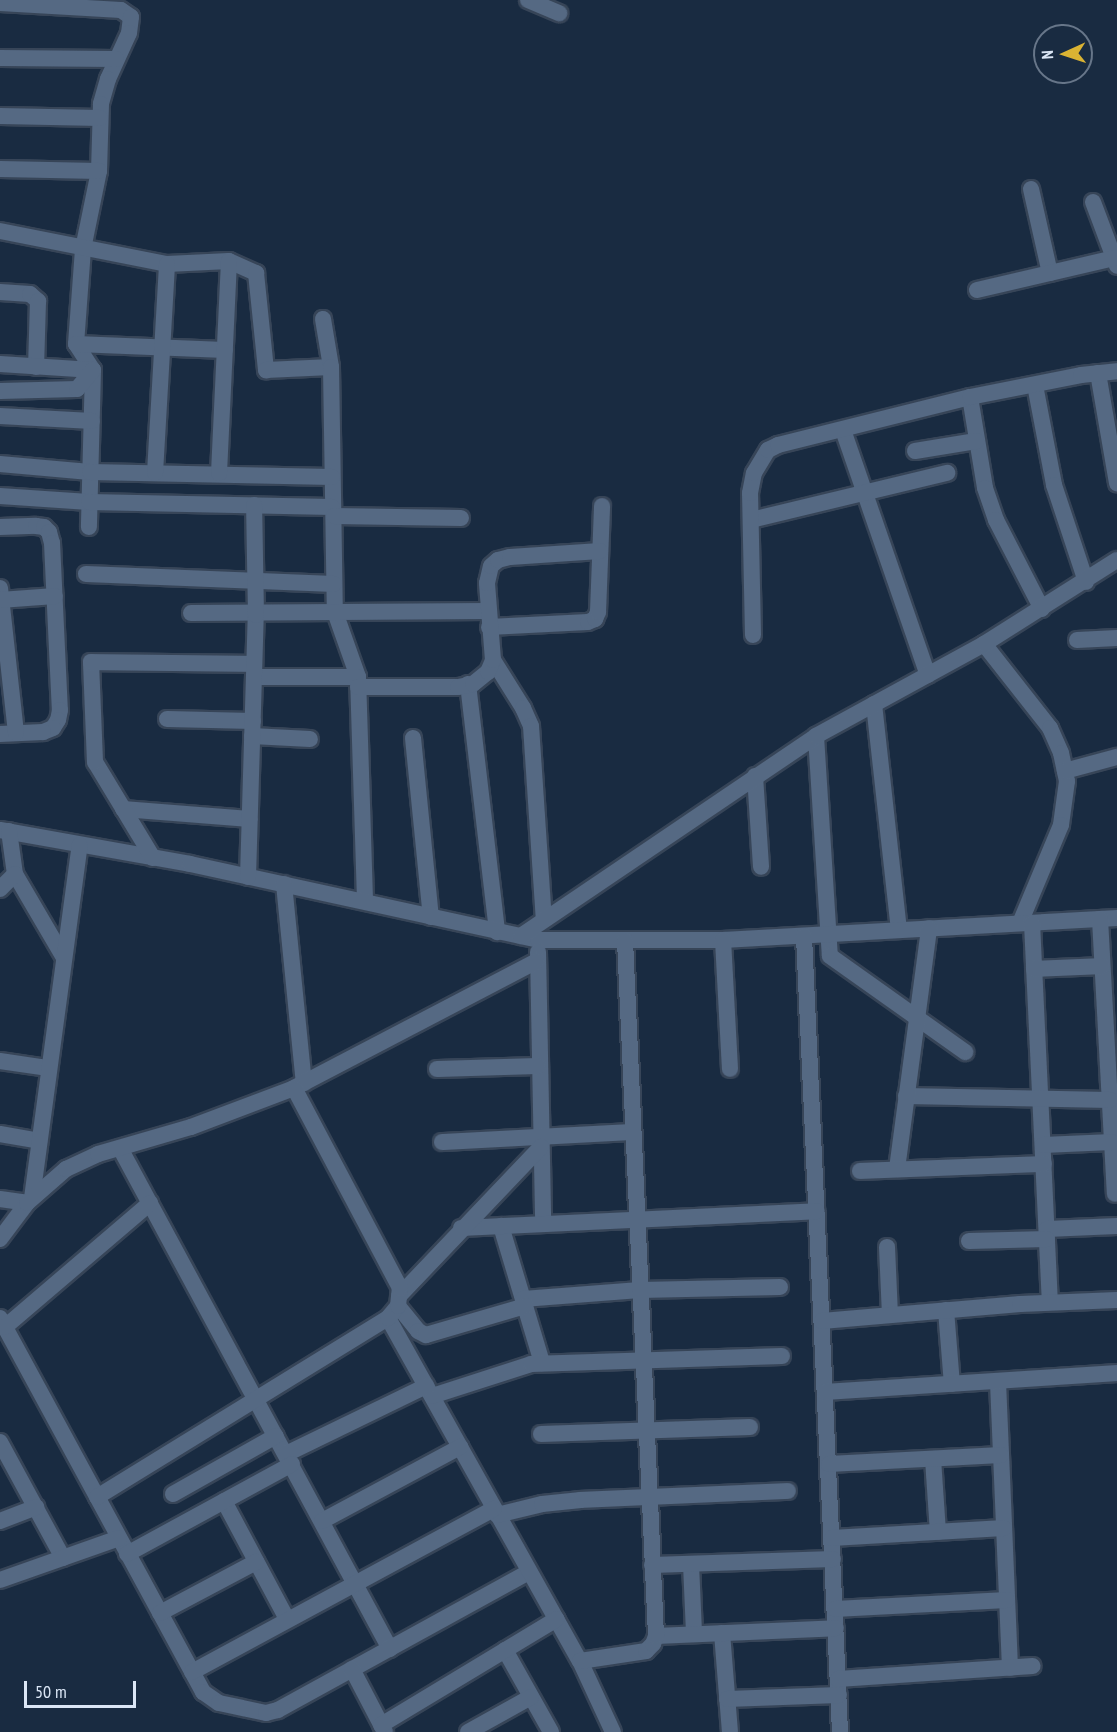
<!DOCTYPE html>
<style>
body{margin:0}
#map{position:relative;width:1117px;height:1732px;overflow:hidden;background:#192b41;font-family:"PT Sans Narrow",sans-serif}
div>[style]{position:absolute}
.roads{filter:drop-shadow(2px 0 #374558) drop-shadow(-2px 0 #374558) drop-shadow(0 2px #374558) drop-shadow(0 -2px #374558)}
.street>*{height:16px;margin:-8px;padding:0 8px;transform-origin:8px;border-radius:8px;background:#556983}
span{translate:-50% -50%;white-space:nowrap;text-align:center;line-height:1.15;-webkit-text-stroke:4.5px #192b41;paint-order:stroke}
.north{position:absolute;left:1033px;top:24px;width:60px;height:60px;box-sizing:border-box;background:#192b41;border:2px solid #677689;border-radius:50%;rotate:267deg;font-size:16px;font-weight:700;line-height:24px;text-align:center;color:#dbe6f5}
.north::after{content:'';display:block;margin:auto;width:21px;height:27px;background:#dab333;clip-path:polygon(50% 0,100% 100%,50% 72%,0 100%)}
.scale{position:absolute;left:24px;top:1681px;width:112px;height:27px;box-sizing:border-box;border:3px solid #dbe6f5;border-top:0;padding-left:8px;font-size:18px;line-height:21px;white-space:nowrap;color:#dbe6f5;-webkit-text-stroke:4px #192b41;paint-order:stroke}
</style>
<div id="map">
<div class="roads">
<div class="street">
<div style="left:528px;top:0;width:34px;rotate:23deg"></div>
<div style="left:0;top:3px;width:121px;rotate:3.3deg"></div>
<div style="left:121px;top:10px;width:12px;rotate:35deg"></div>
<div style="left:131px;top:17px;width:16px;rotate:97deg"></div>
<div style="left:129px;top:33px;width:51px;rotate:114.5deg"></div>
<div style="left:108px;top:79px;width:26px;rotate:106deg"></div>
<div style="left:101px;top:104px;width:67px;rotate:91.7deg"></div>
<div style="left:99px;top:171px;width:80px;rotate:101.6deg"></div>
<div style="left:83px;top:249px;width:95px;rotate:94.2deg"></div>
<div style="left:76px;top:344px;width:31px;rotate:57deg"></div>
<div style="left:93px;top:370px;width:157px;rotate:91.5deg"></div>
<div style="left:0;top:58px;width:116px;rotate:0.5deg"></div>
<div style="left:0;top:116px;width:100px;rotate:1.1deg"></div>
<div style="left:0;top:169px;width:99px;rotate:1.2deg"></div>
<div style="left:1031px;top:189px;width:86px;rotate:77.3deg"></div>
<div style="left:1093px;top:202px;width:68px;rotate:69.4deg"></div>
<div style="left:0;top:231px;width:170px;rotate:11.2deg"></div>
<div style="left:167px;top:264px;width:62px;rotate:-2.8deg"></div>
<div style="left:229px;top:261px;width:30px;rotate:24deg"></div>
<div style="left:256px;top:273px;width:98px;rotate:84.1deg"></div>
<div style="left:266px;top:370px;width:65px;rotate:-2.6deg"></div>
<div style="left:977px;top:290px;width:141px;rotate:-13.1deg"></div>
<div style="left:0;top:292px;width:30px;rotate:4deg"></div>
<div style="left:30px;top:294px;width:11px;rotate:41deg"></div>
<div style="left:38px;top:301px;width:66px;rotate:91.7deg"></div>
<div style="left:323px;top:319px;width:49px;rotate:80.5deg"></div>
<div style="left:331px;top:367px;width:245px;rotate:89.1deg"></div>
<div style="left:335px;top:612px;width:69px;rotate:70.5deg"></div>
<div style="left:358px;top:677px;width:224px;rotate:88.2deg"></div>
<div style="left:76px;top:344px;width:149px;rotate:2.3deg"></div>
<div style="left:0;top:364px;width:93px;rotate:3.7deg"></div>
<div style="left:1098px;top:373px;width:112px;rotate:80.2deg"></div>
<div style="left:1035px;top:385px;width:102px;rotate:79.2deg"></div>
<div style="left:1054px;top:485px;width:102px;rotate:71.7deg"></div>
<div style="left:0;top:391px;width:77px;rotate:-1.5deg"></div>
<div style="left:77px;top:389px;width:25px;rotate:-50deg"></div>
<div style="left:970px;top:397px;width:92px;rotate:80.6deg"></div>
<div style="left:985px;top:488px;width:34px;rotate:71deg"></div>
<div style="left:996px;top:520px;width:100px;rotate:62.7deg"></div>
<div style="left:0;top:416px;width:92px;rotate:3.1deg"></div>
<div style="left:843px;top:430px;width:259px;rotate:70.9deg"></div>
<div style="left:915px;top:451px;width:62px;rotate:-9.3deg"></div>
<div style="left:0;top:464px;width:90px;rotate:5.1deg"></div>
<div style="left:90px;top:472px;width:242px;rotate:1.2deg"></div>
<div style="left:155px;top:473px;width:209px;rotate:-86.7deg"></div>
<div style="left:219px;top:473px;width:212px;rotate:-87.3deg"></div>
<div style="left:0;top:496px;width:89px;rotate:3.9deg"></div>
<div style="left:89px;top:502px;width:243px;rotate:1.2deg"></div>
<div style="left:334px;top:516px;width:127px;rotate:0.9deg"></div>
<div style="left:751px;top:520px;width:202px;rotate:-13.5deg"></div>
<div style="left:0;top:527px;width:36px;rotate:-2deg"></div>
<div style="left:36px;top:526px;width:8px;rotate:7deg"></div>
<div style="left:44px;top:527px;width:7px;rotate:45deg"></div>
<div style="left:49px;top:532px;width:11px;rotate:75deg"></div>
<div style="left:52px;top:543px;width:167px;rotate:87.3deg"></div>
<div style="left:60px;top:710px;width:10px;rotate:101deg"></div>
<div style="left:58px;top:720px;width:9px;rotate:122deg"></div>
<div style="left:53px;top:728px;width:11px;rotate:158deg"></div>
<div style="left:43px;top:732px;width:43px;rotate:177.3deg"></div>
<div style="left:86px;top:574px;width:248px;rotate:2.3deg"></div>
<div style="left:0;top:588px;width:146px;rotate:83.7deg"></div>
<div style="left:0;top:600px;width:55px;rotate:-4.2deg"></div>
<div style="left:191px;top:613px;width:297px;rotate:-0.4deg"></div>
<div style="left:489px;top:627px;width:99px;rotate:-2.9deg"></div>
<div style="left:588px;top:622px;width:8px;rotate:-23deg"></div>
<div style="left:595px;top:619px;width:8px;rotate:-67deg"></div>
<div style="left:598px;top:612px;width:106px;rotate:-87.8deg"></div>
<div style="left:753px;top:635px;width:142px;rotate:-91.2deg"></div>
<div style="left:750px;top:493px;width:20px;rotate:-79deg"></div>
<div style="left:754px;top:473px;width:27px;rotate:-59deg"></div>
<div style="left:768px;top:450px;width:11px;rotate:-27deg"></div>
<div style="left:778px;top:445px;width:198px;rotate:-14deg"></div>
<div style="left:970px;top:397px;width:113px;rotate:-11.2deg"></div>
<div style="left:1081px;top:375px;width:36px;rotate:-6deg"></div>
<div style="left:1077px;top:640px;width:40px;rotate:-2.9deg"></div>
<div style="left:984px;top:644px;width:107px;rotate:51.8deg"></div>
<div style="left:1050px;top:728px;width:27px;rotate:66deg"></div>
<div style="left:1061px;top:753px;width:29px;rotate:78deg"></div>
<div style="left:1067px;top:781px;width:44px;rotate:97.8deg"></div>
<div style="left:1061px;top:825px;width:106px;rotate:112.7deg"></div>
<div style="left:493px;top:660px;width:57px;rotate:58deg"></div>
<div style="left:523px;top:708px;width:20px;rotate:66deg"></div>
<div style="left:531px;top:726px;width:194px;rotate:86.2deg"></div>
<div style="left:254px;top:677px;width:104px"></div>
<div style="left:468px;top:684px;width:250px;rotate:83.3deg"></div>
<div style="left:358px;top:687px;width:100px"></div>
<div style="left:458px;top:687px;width:15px;rotate:-11deg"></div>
<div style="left:473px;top:684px;width:19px;rotate:-39deg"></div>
<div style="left:488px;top:672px;width:13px;rotate:-67deg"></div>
<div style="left:493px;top:660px;width:77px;rotate:-94.5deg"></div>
<div style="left:487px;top:583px;width:17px;rotate:-77deg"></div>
<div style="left:491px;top:566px;width:9px;rotate:-41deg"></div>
<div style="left:498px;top:560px;width:12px;rotate:-14deg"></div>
<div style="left:510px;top:557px;width:90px;rotate:-3.8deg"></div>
<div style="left:874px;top:704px;width:227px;rotate:83.7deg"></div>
<div style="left:167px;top:719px;width:86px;rotate:1.3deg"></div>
<div style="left:252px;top:736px;width:58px;rotate:3deg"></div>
<div style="left:816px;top:736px;width:220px;rotate:86.4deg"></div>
<div style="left:830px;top:956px;width:166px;rotate:35.4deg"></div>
<div style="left:413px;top:738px;width:180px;rotate:84.3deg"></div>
<div style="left:1065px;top:771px;width:54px;rotate:-15.1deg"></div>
<div style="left:755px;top:776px;width:91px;rotate:86.2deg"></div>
<div style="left:123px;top:809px;width:127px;rotate:4.5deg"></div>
<div style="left:0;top:830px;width:193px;rotate:10.1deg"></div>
<div style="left:190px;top:864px;width:356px;rotate:12.3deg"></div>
<div style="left:538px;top:940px;width:185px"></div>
<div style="left:723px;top:940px;width:395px;rotate:-3.2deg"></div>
<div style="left:9px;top:831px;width:43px;rotate:82.1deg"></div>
<div style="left:15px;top:874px;width:97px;rotate:59.7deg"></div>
<div style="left:153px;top:858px;width:112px;rotate:-121.1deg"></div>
<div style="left:95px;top:762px;width:100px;rotate:-92.3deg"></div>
<div style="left:91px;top:662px;width:163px;rotate:0.7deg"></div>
<div style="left:248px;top:877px;width:262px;rotate:-88.3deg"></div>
<div style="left:256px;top:615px;width:110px;rotate:-91deg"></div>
<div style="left:284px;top:884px;width:200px;rotate:84.3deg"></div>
<div style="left:0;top:889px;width:21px;rotate:-45deg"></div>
<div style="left:1100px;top:919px;width:275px;rotate:86.9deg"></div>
<div style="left:1032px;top:923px;width:379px;rotate:87.3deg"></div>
<div style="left:521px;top:936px;width:356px;rotate:-34.1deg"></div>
<div style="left:816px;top:736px;width:192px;rotate:-28.7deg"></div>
<div style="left:984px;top:644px;width:157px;rotate:-32.3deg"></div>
<div style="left:804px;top:936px;width:797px;rotate:87.41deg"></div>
<div style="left:723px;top:940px;width:129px;rotate:86.9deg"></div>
<div style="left:538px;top:952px;width:272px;rotate:88.9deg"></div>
<div style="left:1034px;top:969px;width:68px;rotate:-2.5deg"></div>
<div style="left:0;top:1061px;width:49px;rotate:8.3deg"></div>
<div style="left:437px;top:1069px;width:101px;rotate:-1.7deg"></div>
<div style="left:906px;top:1096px;width:204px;rotate:1.1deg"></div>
<div style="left:0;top:1134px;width:40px;rotate:10deg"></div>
<div style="left:442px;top:1142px;width:191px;rotate:-3deg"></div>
<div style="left:1043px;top:1145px;width:69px;rotate:-2.5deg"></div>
<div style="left:120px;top:1148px;width:569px;rotate:61.68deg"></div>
<div style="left:897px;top:1169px;width:243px;rotate:-82.4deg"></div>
<div style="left:860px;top:1171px;width:184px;rotate:-2.2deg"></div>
<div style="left:32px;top:1198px;width:356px;rotate:-82.3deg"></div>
<div style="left:0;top:1199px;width:27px;rotate:8deg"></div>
<div style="left:501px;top:1226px;width:143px;rotate:73.3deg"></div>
<div style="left:461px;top:1228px;width:356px;rotate:-2.7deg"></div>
<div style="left:1047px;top:1229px;width:70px;rotate:-2.5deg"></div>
<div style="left:0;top:1239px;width:45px;rotate:-53.1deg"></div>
<div style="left:27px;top:1203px;width:52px;rotate:-41.1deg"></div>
<div style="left:66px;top:1169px;width:35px;rotate:-25deg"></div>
<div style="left:98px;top:1154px;width:97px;rotate:-16.2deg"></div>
<div style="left:191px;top:1127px;width:110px;rotate:-20.7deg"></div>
<div style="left:294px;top:1088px;width:274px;rotate:-27.6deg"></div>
<div style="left:969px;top:1241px;width:78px;rotate:-1.5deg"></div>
<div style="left:887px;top:1247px;width:68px;rotate:87.5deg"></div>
<div style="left:399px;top:1296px;width:206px;rotate:-46.4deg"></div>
<div style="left:523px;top:1299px;width:117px;rotate:-4.4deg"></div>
<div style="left:640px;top:1290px;width:140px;rotate:-1.2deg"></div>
<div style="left:398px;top:1306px;width:32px;rotate:51deg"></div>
<div style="left:418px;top:1331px;width:9px;rotate:27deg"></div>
<div style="left:426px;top:1335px;width:103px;rotate:-16.3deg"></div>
<div style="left:946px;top:1310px;width:74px;rotate:85.4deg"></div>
<div style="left:0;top:1318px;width:426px;rotate:61.5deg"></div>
<div style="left:203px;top:1692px;width:19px;rotate:35deg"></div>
<div style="left:219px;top:1703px;width:48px;rotate:12deg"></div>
<div style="left:266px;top:1713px;width:12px;rotate:-14deg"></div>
<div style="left:278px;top:1710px;width:286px;rotate:-28.8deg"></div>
<div style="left:388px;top:1318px;width:393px;rotate:60.8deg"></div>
<div style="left:580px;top:1661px;width:78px;rotate:65.1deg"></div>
<div style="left:822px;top:1321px;width:199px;rotate:-4.9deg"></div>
<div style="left:1020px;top:1304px;width:97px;rotate:-2.4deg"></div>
<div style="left:5px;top:1327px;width:191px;rotate:-40.5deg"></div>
<div style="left:998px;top:1382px;width:286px;rotate:87.6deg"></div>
<div style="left:825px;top:1392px;width:293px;rotate:-3.7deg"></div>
<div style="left:432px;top:1396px;width:104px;rotate:-17.9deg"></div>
<div style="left:531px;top:1364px;width:251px;rotate:-1.8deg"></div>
<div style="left:541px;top:1434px;width:209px;rotate:-1.9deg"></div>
<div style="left:0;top:1442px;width:132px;rotate:61.5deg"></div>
<div style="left:286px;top:1454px;width:156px;rotate:-25.9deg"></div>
<div style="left:933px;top:1459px;width:73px;rotate:86.1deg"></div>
<div style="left:829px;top:1464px;width:172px;rotate:-3deg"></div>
<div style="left:173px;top:1494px;width:118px;rotate:-29.4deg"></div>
<div style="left:97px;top:1497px;width:342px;rotate:-31.6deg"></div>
<div style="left:388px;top:1318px;width:16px;rotate:-50deg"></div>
<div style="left:398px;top:1306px;width:18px;rotate:-84deg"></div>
<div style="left:400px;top:1288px;width:226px;rotate:-117.9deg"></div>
<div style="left:224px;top:1501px;width:134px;rotate:61.9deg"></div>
<div style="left:497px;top:1515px;width:46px;rotate:-13.7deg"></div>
<div style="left:542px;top:1504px;width:39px;rotate:-6deg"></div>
<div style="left:581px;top:1500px;width:207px;rotate:-2.5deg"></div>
<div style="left:0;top:1521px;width:39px;rotate:-21deg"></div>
<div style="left:322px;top:1521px;width:157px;rotate:-28.2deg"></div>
<div style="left:832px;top:1538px;width:172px;rotate:-3.3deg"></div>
<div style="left:127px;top:1554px;width:188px;rotate:-28.6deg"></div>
<div style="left:691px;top:1564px;width:70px;rotate:87.5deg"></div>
<div style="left:652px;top:1565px;width:181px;rotate:-1.9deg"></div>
<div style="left:0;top:1580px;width:126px;rotate:-19.4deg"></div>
<div style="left:835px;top:1609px;width:172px;rotate:-3deg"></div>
<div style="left:160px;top:1613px;width:109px;rotate:-28deg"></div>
<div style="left:722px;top:1633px;width:99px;rotate:85.4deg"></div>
<div style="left:656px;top:1636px;width:180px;rotate:-2.5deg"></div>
<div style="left:505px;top:1650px;width:94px;rotate:60.7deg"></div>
<div style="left:580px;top:1661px;width:67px;rotate:-8.6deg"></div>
<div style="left:646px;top:1651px;width:10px;rotate:-45deg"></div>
<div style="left:653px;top:1644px;width:9px;rotate:-69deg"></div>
<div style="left:656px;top:1636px;width:696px;rotate:-92.55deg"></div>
<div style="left:352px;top:1669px;width:71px;rotate:62.4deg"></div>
<div style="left:192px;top:1672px;width:343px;rotate:-28.4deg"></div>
<div style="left:838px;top:1679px;width:195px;rotate:-3.8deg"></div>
<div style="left:727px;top:1699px;width:112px;rotate:-2deg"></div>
<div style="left:381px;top:1725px;width:205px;rotate:-31.1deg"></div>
<div style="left:468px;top:1732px;width:72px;rotate:-29.1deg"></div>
</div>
</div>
<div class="north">N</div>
<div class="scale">50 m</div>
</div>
